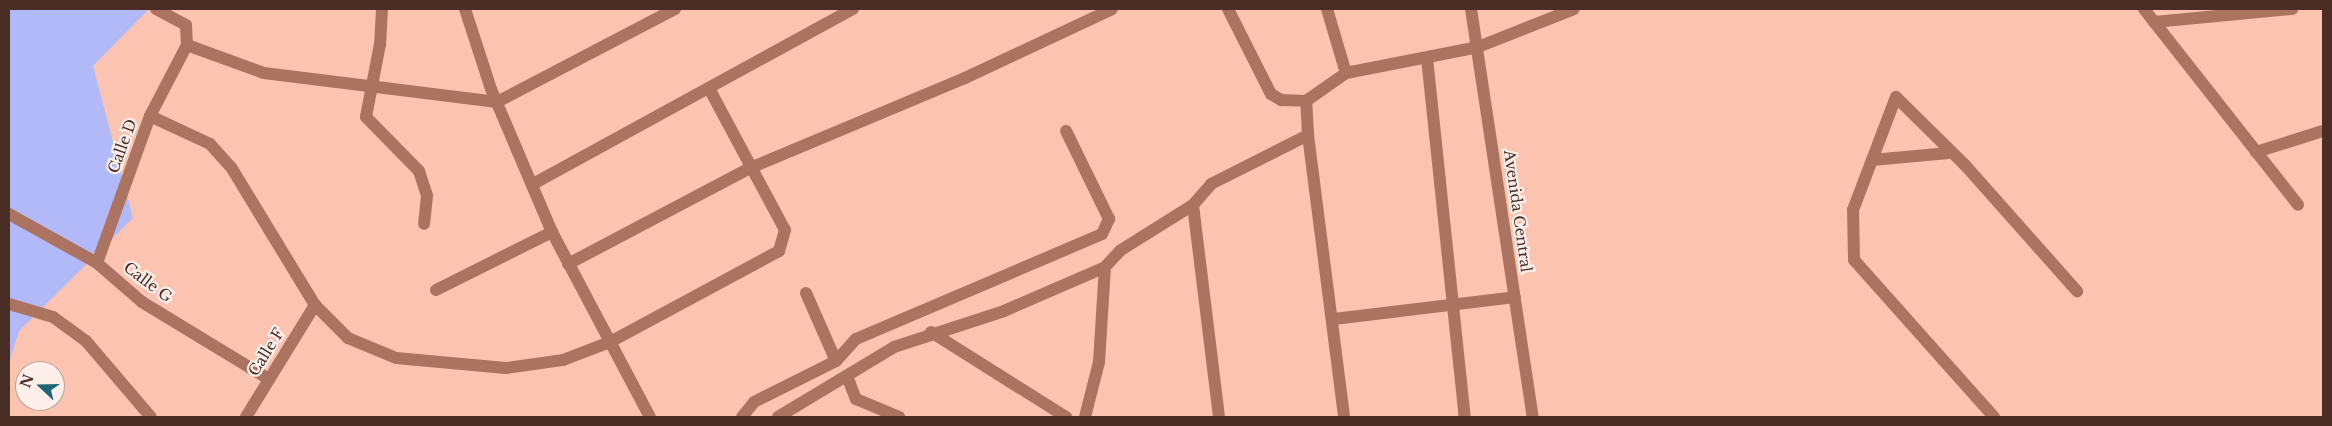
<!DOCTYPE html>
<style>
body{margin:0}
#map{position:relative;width:2332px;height:426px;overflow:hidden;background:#fcc3b0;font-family:"Libre Baskerville",serif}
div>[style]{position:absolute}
.green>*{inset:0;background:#b2b9f8}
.minor>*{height:12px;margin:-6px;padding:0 6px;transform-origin:6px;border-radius:6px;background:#ac7361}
span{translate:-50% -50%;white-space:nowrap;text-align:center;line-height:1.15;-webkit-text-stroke:4.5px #feefea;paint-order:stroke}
.street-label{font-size:15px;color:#4a2e25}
.frame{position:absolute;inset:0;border:10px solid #4a2e25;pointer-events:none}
.north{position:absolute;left:15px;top:361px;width:50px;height:50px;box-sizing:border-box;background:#feefea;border:1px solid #b6a29b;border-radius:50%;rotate:291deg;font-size:14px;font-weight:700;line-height:20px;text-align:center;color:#4a2e25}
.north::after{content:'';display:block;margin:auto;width:18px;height:22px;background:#206476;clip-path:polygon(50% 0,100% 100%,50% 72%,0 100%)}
</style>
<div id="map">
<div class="green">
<div style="clip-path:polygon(9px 9px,149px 9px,93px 66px,133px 218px,19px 331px,9px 362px)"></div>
</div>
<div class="minor">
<div style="left:382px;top:9px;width:35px;rotate:93deg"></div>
<div style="left:380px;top:44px;width:74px;rotate:100.9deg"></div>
<div style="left:366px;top:117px;width:76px;rotate:45.5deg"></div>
<div style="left:419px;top:171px;width:26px;rotate:72deg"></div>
<div style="left:427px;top:196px;width:28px;rotate:96deg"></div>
<div style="left:465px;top:9px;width:84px;rotate:72deg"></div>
<div style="left:491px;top:89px;width:155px;rotate:66.9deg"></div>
<div style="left:552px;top:232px;width:209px;rotate:62.1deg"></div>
<div style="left:1228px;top:9px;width:95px;rotate:63.2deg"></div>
<div style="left:1271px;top:94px;width:12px;rotate:31deg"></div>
<div style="left:1281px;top:100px;width:25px;rotate:2deg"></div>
<div style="left:1327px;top:9px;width:67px;rotate:73.5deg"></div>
<div style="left:1471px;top:9px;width:413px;rotate:81.4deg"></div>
<div style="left:2144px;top:9px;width:249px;rotate:51.8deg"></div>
<div style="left:2154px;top:22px;width:139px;rotate:-5.4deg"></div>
<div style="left:187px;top:45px;width:82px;rotate:20deg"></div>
<div style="left:264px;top:73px;width:235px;rotate:7.1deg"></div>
<div style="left:497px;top:102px;width:201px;rotate:-27.6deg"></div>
<div style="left:1427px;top:58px;width:361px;rotate:84deg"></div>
<div style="left:150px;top:116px;width:66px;rotate:25deg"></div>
<div style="left:210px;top:144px;width:31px;rotate:48deg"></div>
<div style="left:231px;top:167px;width:162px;rotate:58.7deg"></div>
<div style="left:315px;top:305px;width:47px;rotate:45deg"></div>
<div style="left:348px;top:338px;width:52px;rotate:22.6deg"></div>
<div style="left:396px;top:358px;width:110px;rotate:5.2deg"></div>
<div style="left:506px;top:368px;width:58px;rotate:-8deg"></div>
<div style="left:563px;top:360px;width:50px;rotate:-21deg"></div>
<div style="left:610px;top:342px;width:192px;rotate:-28.3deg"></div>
<div style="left:779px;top:251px;width:22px;rotate:-74deg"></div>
<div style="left:785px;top:230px;width:161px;rotate:-118.2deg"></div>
<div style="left:1308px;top:135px;width:284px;rotate:82.7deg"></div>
<div style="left:2256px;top:152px;width:70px;rotate:-17.4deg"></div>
<div style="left:1872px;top:160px;width:77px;rotate:-5.2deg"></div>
<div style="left:533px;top:184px;width:365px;rotate:-28.7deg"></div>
<div style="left:1193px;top:205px;width:214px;rotate:83deg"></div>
<div style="left:9px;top:214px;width:101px;rotate:29.1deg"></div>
<div style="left:97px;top:263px;width:60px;rotate:40.9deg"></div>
<div style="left:142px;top:302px;width:146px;rotate:31.3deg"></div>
<div style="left:97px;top:263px;width:156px;rotate:-70.2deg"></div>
<div style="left:150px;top:116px;width:80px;rotate:-62.5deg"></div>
<div style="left:187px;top:45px;width:20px;rotate:-93deg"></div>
<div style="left:186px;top:25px;width:34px;rotate:-152deg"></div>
<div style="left:568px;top:264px;width:206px;rotate:-27.8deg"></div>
<div style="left:750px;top:168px;width:233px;rotate:-22.7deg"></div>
<div style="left:965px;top:78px;width:162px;rotate:-25.1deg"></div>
<div style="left:436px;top:290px;width:130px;rotate:-26.6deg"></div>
<div style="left:806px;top:293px;width:74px;rotate:66.2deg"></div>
<div style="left:9px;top:304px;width:46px;rotate:16.5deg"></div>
<div style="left:53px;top:317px;width:41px;rotate:36deg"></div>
<div style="left:86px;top:341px;width:100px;rotate:49.5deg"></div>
<div style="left:1334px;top:319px;width:182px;rotate:-6.9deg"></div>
<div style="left:931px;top:332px;width:160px;rotate:32.2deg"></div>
<div style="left:847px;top:376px;width:25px;rotate:69deg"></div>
<div style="left:856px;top:399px;width:47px;rotate:22.7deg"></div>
<div style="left:246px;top:417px;width:132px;rotate:-58.4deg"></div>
<div style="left:742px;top:417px;width:19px;rotate:-51deg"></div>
<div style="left:754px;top:402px;width:92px;rotate:-26.6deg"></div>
<div style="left:836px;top:361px;width:30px;rotate:-48deg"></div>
<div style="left:856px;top:339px;width:267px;rotate:-23.1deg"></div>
<div style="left:1102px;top:234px;width:17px;rotate:-65deg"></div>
<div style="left:1109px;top:219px;width:98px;rotate:-116deg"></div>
<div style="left:778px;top:417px;width:135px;rotate:-31.1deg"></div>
<div style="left:894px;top:347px;width:116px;rotate:-18.1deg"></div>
<div style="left:1004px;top:311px;width:110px;rotate:-23.5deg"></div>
<div style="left:1105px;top:267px;width:23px;rotate:-47deg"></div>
<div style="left:1121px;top:250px;width:85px;rotate:-32deg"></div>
<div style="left:1193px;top:205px;width:28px;rotate:-49deg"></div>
<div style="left:1211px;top:184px;width:109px;rotate:-26.8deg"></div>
<div style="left:1308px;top:135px;width:34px;rotate:-93deg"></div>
<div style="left:1306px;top:101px;width:49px;rotate:-35deg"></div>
<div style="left:1346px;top:73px;width:135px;rotate:-11.1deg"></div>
<div style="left:1478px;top:47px;width:103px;rotate:-21.6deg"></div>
<div style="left:1085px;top:417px;width:57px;rotate:-75.7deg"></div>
<div style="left:1099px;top:362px;width:95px;rotate:-86.4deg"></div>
<div style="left:1994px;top:417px;width:210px;rotate:-131.7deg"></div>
<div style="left:1854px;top:260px;width:50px;rotate:-91.1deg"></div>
<div style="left:1853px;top:210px;width:121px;rotate:-69.2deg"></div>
<div style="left:1896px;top:97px;width:97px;rotate:44.6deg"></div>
<div style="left:1965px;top:165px;width:169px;rotate:48.4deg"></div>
</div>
<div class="street-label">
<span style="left:122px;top:146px;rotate:-70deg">Calle D</span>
<span style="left:1518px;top:211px;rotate:82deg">Avenida Central</span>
<span style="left:148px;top:282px;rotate:37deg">Calle G</span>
<span style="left:266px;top:352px;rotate:-58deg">Calle F</span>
</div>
<div class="frame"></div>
<div class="north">N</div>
</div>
